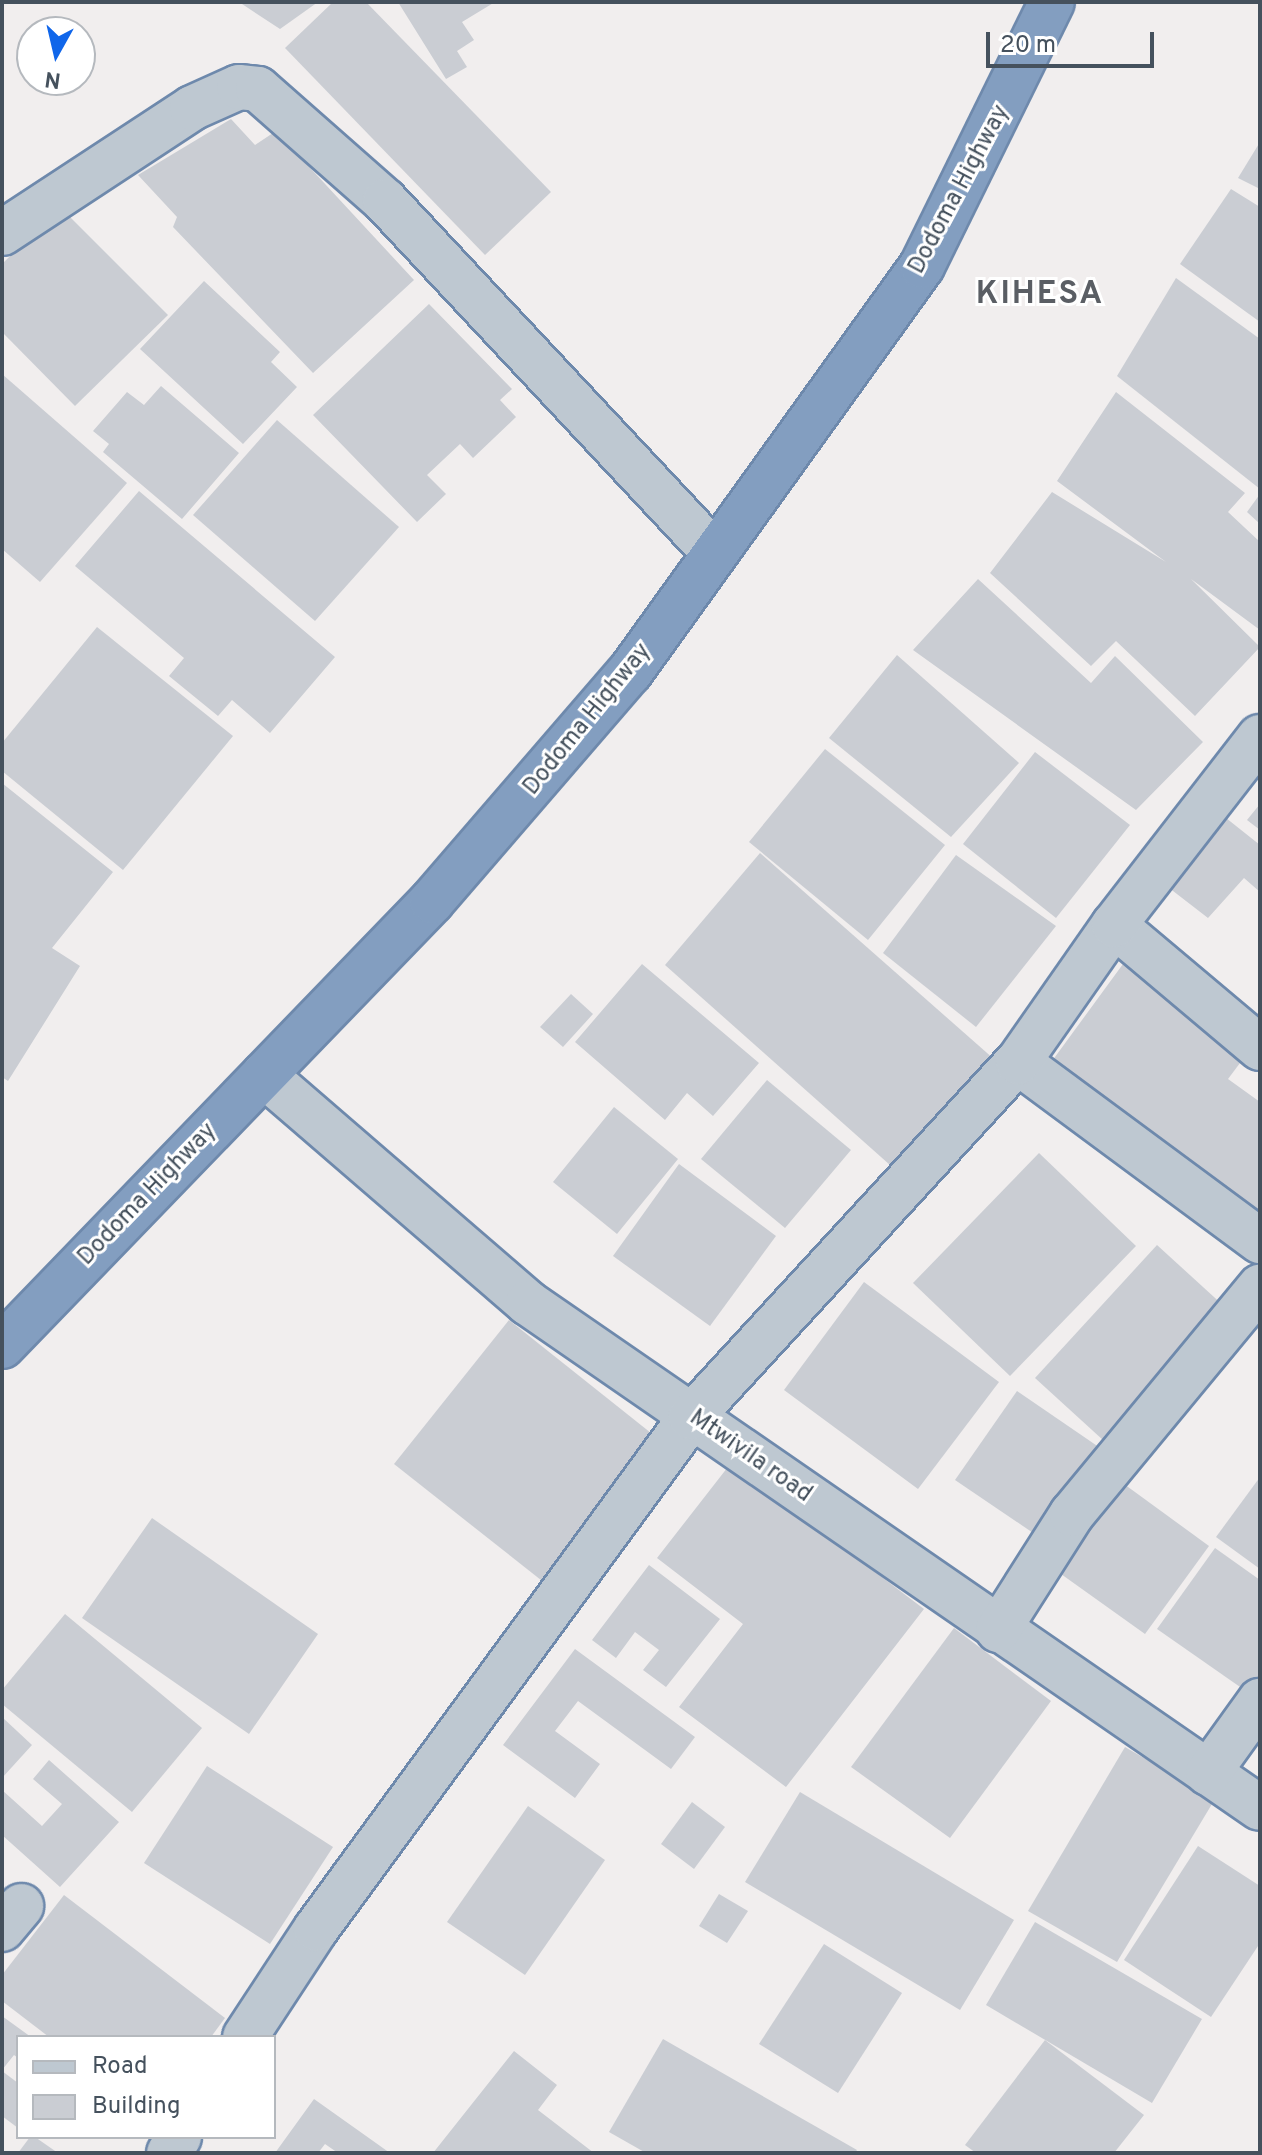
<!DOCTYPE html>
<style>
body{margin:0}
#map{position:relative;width:1262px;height:2155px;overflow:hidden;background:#f1eeee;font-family:Overpass,sans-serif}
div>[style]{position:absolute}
.building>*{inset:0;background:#cacdd3}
.roads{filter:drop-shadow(2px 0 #6e89ac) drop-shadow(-2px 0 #6e89ac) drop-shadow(0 2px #6e89ac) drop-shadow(0 -2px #6e89ac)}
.minor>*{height:44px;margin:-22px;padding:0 22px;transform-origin:22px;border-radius:22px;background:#bec8d1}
.highway>*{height:44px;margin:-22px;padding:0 22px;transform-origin:22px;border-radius:22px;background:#839ec0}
span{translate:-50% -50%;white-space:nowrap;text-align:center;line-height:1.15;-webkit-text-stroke:6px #fff;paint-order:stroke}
.street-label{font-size:24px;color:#45515d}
.district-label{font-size:32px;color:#5a5e64;font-weight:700;letter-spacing:2px}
.frame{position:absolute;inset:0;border:4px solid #45515d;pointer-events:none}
.legend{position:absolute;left:16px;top:2035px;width:260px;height:104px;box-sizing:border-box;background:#fff;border:2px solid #b5b9be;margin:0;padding:10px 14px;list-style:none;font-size:24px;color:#45515d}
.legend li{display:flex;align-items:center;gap:16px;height:40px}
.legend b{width:40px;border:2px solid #b5b9be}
.north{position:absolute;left:16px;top:16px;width:80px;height:80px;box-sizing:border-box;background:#fff;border:2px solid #b5b9be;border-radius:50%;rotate:188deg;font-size:22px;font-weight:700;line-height:32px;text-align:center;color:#45515d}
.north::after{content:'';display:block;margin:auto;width:28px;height:36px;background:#1066ea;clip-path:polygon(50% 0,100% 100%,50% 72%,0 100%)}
.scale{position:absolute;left:986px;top:32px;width:168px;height:36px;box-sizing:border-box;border:4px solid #45515d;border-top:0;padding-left:10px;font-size:24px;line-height:28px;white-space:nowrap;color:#45515d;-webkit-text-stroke:6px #fff;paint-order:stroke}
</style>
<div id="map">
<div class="building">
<div style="clip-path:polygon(239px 2px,318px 2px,280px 29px)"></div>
<div style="clip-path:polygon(333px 2px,366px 2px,551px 192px,485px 255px,285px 48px)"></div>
<div style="clip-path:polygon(398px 2px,495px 2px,462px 22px,474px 40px,457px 51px,467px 67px,446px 79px)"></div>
<div style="clip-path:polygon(231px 119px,255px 145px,276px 131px,414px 280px,313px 373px,173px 227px,177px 217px,138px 175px)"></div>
<div style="clip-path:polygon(1260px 142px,1260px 189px,1238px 178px)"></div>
<div style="clip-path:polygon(1231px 189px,1260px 207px,1260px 322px,1180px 264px)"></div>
<div style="clip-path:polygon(60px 207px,168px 315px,75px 406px,2px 332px,2px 264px)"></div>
<div style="clip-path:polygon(1176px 278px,1260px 339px,1260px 489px,1117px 376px)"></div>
<div style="clip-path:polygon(204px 281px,280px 352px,271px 362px,297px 387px,243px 444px,140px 349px)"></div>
<div style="clip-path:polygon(429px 304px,512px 389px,500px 400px,516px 417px,473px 458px,460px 444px,427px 475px,446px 494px,417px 522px,313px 415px)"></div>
<div style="clip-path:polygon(2px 374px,127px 483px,40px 582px,2px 549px)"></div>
<div style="clip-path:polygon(161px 386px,239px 453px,182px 519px,103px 452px,109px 444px,93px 431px,127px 392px,144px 405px)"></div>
<div style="clip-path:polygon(1116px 392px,1245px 493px,1228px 512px,1260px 542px,1260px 630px,1191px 579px,1260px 647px,1195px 716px,1116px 641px,1091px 666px,990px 573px,1052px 492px,1166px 562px,1057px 481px)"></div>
<div style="clip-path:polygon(277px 420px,399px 527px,315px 621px,193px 515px)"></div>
<div style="clip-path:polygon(139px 491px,335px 657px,270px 733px,232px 700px,218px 716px,169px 676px,184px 658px,75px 566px)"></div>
<div style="clip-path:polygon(1260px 494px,1260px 524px,1247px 512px)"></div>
<div style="clip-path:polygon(978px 579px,1091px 683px,1115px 656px,1203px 742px,1136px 810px,913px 650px)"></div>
<div style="clip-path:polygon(97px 627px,233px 736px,123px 870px,2px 771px,2px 743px)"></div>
<div style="clip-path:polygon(897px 655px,1019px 763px,951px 837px,829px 738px)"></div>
<div style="clip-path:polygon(825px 749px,945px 845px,868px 940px,749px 842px)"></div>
<div style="clip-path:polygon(1035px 752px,1130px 825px,1056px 918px,963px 844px)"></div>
<div style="clip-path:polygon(2px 783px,113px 872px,52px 948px,80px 966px,8px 1081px,2px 1077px)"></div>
<div style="clip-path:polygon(1260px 804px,1260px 830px,1247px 820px)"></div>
<div style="clip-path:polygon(1226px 818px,1260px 845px,1260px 892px,1244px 878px,1208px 918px,1164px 884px)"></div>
<div style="clip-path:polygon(760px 853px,995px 1060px,899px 1173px,665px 965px)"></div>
<div style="clip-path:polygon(956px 855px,1056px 926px,976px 1027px,883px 953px)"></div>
<div style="clip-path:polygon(642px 964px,759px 1063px,713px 1116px,687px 1093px,665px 1120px,575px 1042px)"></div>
<div style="clip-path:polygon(1123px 964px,1246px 1055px,1228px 1079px,1260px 1102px,1260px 1230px,1044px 1072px)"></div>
<div style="clip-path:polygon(571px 994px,593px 1014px,563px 1047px,540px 1027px)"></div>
<div style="clip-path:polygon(767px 1080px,851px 1150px,785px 1228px,701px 1159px)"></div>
<div style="clip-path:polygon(614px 1107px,678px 1159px,617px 1234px,553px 1182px)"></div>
<div style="clip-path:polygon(1039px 1153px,1136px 1246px,1010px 1376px,913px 1283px)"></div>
<div style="clip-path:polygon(679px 1164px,776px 1236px,710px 1326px,613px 1256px)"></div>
<div style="clip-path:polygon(1157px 1245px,1237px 1318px,1115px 1451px,1035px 1378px)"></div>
<div style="clip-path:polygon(864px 1282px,999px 1382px,918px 1489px,784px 1390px)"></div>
<div style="clip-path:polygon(509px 1320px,661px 1441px,546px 1584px,394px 1464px)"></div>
<div style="clip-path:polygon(1017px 1391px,1109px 1454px,1048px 1543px,955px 1480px)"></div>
<div style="clip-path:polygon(731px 1463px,924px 1609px,786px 1787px,679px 1707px,743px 1624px,657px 1558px)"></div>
<div style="clip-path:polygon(1113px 1476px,1209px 1546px,1145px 1634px,1047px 1564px)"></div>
<div style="clip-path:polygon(1260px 1477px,1260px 1569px,1216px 1537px)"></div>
<div style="clip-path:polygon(152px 1518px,318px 1634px,249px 1734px,82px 1618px)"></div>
<div style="clip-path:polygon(1215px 1548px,1260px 1580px,1260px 1687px,1253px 1696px,1157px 1629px)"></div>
<div style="clip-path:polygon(649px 1565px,720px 1619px,666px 1687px,643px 1670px,659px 1650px,635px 1632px,616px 1658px,592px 1640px)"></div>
<div style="clip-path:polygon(65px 1614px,202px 1728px,132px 1812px,2px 1704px,2px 1690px)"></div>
<div style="clip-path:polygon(954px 1628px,1051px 1701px,950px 1838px,851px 1767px)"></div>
<div style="clip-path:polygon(575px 1649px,695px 1737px,671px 1769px,578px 1701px,555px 1731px,600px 1764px,575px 1798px,503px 1745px)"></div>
<div style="clip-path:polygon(2px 1717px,32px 1745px,2px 1778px)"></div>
<div style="clip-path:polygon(1125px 1747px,1215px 1799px,1117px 1962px,1028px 1911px)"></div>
<div style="clip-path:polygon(49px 1760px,119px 1822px,60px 1887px,2px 1835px,2px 1790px,42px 1826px,62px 1804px,33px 1779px)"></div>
<div style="clip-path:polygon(207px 1766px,333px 1847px,270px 1944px,144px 1863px)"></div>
<div style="clip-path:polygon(800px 1792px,1014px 1920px,960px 2010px,745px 1882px)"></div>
<div style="clip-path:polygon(692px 1802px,725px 1827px,694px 1869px,661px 1844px)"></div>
<div style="clip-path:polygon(528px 1806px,605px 1860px,525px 1975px,447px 1922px)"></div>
<div style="clip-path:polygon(1198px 1846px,1260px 1886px,1260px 1943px,1211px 2017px,1124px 1960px)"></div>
<div style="clip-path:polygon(719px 1894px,748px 1911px,727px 1943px,699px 1926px)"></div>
<div style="clip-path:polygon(64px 1895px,225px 2018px,211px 2037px,49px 2037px,2px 2001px,2px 1975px)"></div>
<div style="clip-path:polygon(1035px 1922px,1202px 2019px,1152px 2103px,986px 2005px)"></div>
<div style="clip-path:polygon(824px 1944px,902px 1993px,838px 2093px,759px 2044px)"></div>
<div style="clip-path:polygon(2px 2016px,31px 2037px,18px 2037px,18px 2058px,14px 2055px,2px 2070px)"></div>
<div style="clip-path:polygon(663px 2039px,857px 2150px,855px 2153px,646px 2153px,609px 2132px)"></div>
<div style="clip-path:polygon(1045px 2040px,1144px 2115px,1114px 2153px,976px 2153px,965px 2145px)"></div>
<div style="clip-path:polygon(514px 2051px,557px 2085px,538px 2110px,594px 2153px,433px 2153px)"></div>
<div style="clip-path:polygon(2px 2071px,18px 2083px,18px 2128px,2px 2116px)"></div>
<div style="clip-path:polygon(314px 2099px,390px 2153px,338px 2153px,325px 2144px,318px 2153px,275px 2153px)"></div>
<div style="clip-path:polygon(30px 2137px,35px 2137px,58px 2153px,18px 2153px)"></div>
</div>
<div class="roads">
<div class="minor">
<div style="left:2px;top:233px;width:227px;rotate:-33.3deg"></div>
<div style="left:192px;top:108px;width:51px;rotate:-24.1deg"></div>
<div style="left:239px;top:87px;width:19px;rotate:6deg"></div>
<div style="left:258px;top:89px;width:169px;rotate:41.4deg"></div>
<div style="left:385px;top:201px;width:482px;rotate:46.9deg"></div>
<div style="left:1114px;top:925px;width:191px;rotate:40.1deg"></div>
<div style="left:1018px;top:1062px;width:301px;rotate:36.5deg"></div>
<div style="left:264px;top:1075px;width:349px;rotate:40.8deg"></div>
<div style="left:528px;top:1303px;width:889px;rotate:34.6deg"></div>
<div style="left:998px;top:1630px;width:138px;rotate:-57.5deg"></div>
<div style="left:1072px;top:1514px;width:295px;rotate:-50.4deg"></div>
<div style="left:1208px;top:1773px;width:89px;rotate:-54.2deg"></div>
<div style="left:2px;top:1929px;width:30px;rotate:-50deg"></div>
<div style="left:245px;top:2037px;width:129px;rotate:-56.7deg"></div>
<div style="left:316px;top:1929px;width:635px;rotate:-53.78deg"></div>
<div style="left:691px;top:1417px;width:483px;rotate:-47.4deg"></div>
<div style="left:1018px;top:1062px;width:167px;rotate:-55deg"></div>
<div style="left:1114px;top:925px;width:238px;rotate:-52.2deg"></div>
<div style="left:169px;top:2153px;width:19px;rotate:-58deg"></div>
</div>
<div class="highway">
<div style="left:2px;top:1346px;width:619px;rotate:-45.98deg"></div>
<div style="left:432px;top:901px;width:303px;rotate:-49.2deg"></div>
<div style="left:630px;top:672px;width:500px;rotate:-54.28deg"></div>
<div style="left:922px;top:266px;width:294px;rotate:-63.8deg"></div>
</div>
</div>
<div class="street-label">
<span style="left:960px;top:190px;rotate:-62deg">Dodoma Highway</span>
<span style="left:588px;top:720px;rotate:-51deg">Dodoma Highway</span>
<span style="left:148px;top:1195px;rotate:-46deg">Dodoma Highway</span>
<span style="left:750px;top:1457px;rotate:35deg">Mtwivila road</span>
</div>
<div class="district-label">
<span style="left:1040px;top:295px">KIHESA</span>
</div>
<div class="frame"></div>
<ul class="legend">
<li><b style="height:10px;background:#bec8d1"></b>Road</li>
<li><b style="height:22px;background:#cacdd3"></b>Building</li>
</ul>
<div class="north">N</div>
<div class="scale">20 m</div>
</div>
